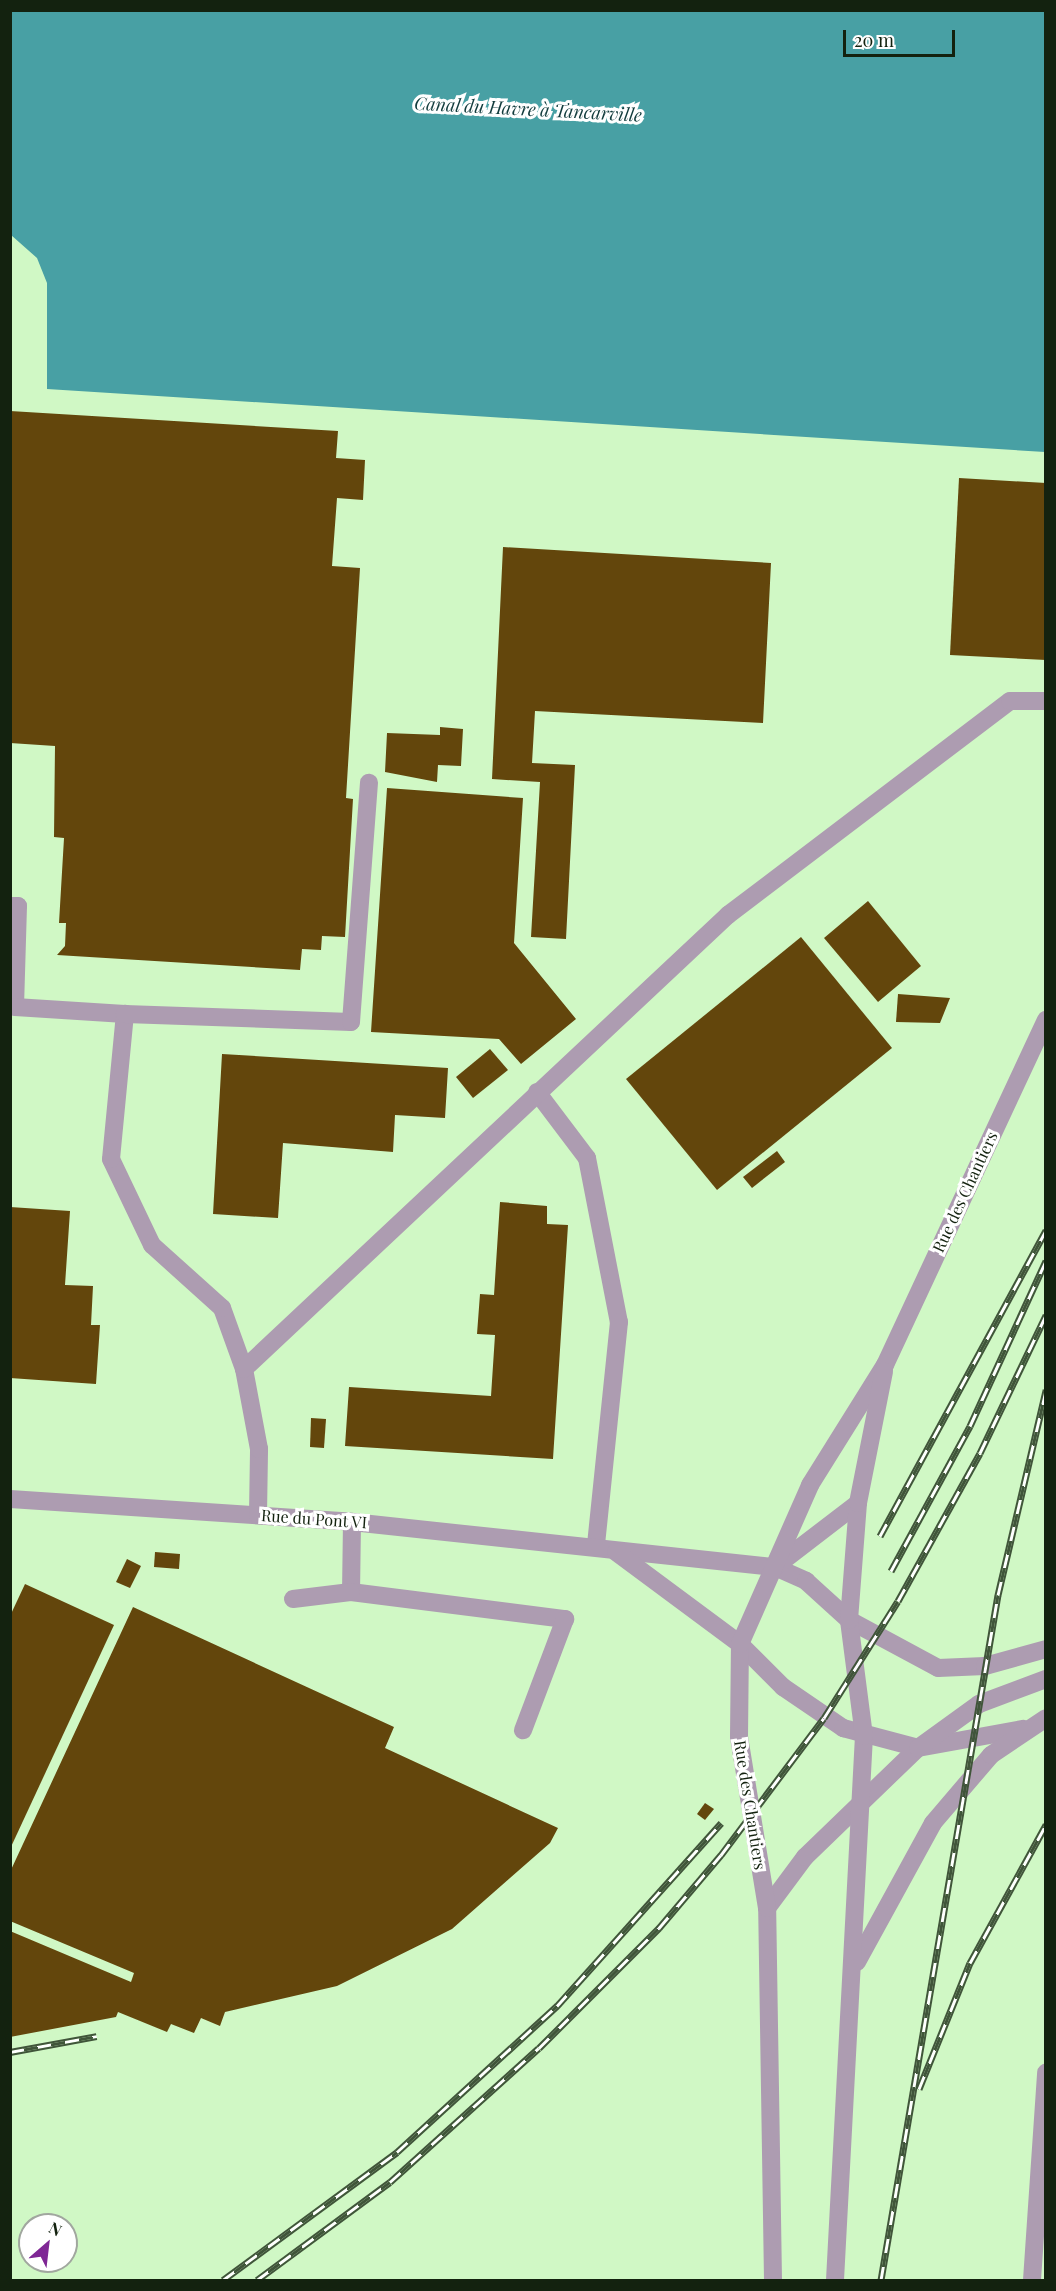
<!DOCTYPE html>
<meta charset="utf-8">
<style>
body{margin:0}
#map{position:relative;width:1056px;height:2291px;overflow:hidden;background:#d0f8c5;font-family:"Playfair Display",serif}
div>[style]{position:absolute}
.water>*{inset:0;background:#48a0a4}
.building>*{inset:0;background:#63460c}
.minor>*{height:18px;margin:-9px;padding:0 9px;transform-origin:9px;border-radius:9px;background:#ad9cb1}
.rail>*{height:7px;margin-top:-3.5px;transform-origin:0;background:repeating-linear-gradient(90deg,#fff 0 14px,#40553a 0 28px);box-sizing:border-box;border-block:2px solid #40553a}
span{translate:-50% -50%;white-space:nowrap;text-align:center;line-height:1.15;-webkit-text-stroke:6px #fff;paint-order:stroke}
.street-label{font-size:16px;color:#13220f}
.water-label{font-size:18px;color:#113b3c;font-style:italic}
.frame{position:absolute;inset:0;border:12px solid #13220f;pointer-events:none}
.north{position:absolute;left:18px;top:2213px;width:60px;height:60px;box-sizing:border-box;background:#fff;border:2px solid #a1a79f;border-radius:50%;rotate:28deg;font-size:16px;font-weight:700;line-height:24px;text-align:center;color:#13220f}
.north::after{content:'';display:block;margin:auto;width:21px;height:27px;background:#7f2795;clip-path:polygon(50% 0,100% 100%,50% 72%,0 100%)}
.scale{position:absolute;left:843px;top:30px;width:112px;height:27px;box-sizing:border-box;border:3px solid #13220f;border-top:0;padding-left:8px;font-size:18px;line-height:21px;white-space:nowrap;color:#13220f;-webkit-text-stroke:4px #fff;paint-order:stroke}
</style>
<div id="map">
<div class="water">
<div style="clip-path:polygon(10px 11px,1045px 11px,1045px 452px,47px 389px,47px 283px,37px 258px,11px 235px)"></div>
</div>
<div class="building">
<div style="clip-path:polygon(10px 411px,338px 431px,336px 458px,365px 460px,363px 500px,337px 498px,332px 566px,360px 568px,346px 798px,353px 799px,345px 937px,322px 936px,321px 950px,302px 949px,300px 970px,57px 955px,65px 946px,66px 923px,59px 923px,64px 838px,54px 837px,55px 746px,10px 743px)"></div>
<div style="clip-path:polygon(959px 478px,1046px 483px,1046px 660px,950px 655px)"></div>
<div style="clip-path:polygon(503px 547px,771px 563px,763px 723px,535px 711px,532px 763px,575px 765px,566px 939px,531px 937px,540px 782px,492px 779px)"></div>
<div style="clip-path:polygon(440px 727px,463px 729px,461px 766px,438px 765px,437px 782px,385px 772px,387px 733px,440px 735px)"></div>
<div style="clip-path:polygon(387px 788px,523px 798px,514px 943px,576px 1019px,521px 1064px,499px 1039px,371px 1032px)"></div>
<div style="clip-path:polygon(868px 901px,921px 966px,878px 1002px,824px 938px)"></div>
<div style="clip-path:polygon(801px 937px,892px 1048px,717px 1190px,626px 1079px)"></div>
<div style="clip-path:polygon(898px 994px,950px 998px,940px 1023px,896px 1022px)"></div>
<div style="clip-path:polygon(490px 1049px,508px 1070px,473px 1098px,456px 1077px)"></div>
<div style="clip-path:polygon(222px 1054px,448px 1068px,445px 1118px,395px 1115px,393px 1152px,283px 1143px,278px 1218px,213px 1214px)"></div>
<div style="clip-path:polygon(777px 1151px,785px 1162px,752px 1188px,743px 1177px)"></div>
<div style="clip-path:polygon(500px 1202px,547px 1206px,547px 1224px,568px 1225px,553px 1459px,345px 1446px,349px 1387px,491px 1396px,495px 1335px,477px 1334px,480px 1294px,494px 1295px)"></div>
<div style="clip-path:polygon(10px 1207px,70px 1211px,65px 1285px,93px 1286px,91px 1325px,100px 1325px,96px 1384px,10px 1378px)"></div>
<div style="clip-path:polygon(311px 1418px,326px 1419px,324px 1448px,310px 1447px)"></div>
<div style="clip-path:polygon(155px 1552px,180px 1554px,179px 1569px,154px 1567px)"></div>
<div style="clip-path:polygon(127px 1559px,141px 1566px,130px 1588px,116px 1582px)"></div>
<div style="clip-path:polygon(25px 1584px,114px 1625px,10px 1849px,10px 1616px)"></div>
<div style="clip-path:polygon(133px 1607px,394px 1727px,385px 1748px,558px 1828px,550px 1843px,452px 1929px,337px 1986px,225px 2012px,220px 2026px,201px 2018px,194px 2033px,171px 2024px,167px 2032px,118px 2012px,116px 2017px,10px 2037px,10px 1931px,131px 1982px,134px 1973px,10px 1921px,10px 1872px)"></div>
<div style="clip-path:polygon(705px 1803px,714px 1809px,705px 1820px,697px 1814px)"></div>
</div>
<div class="minor">
<div style="left:10px;top:906px;width:8px"></div>
<div style="left:18px;top:906px;width:101px;rotate:91.7deg"></div>
<div style="left:15px;top:1007px;width:110px;rotate:3.6deg"></div>
<div style="left:537px;top:1092px;width:83px;rotate:52.9deg"></div>
<div style="left:587px;top:1158px;width:167px;rotate:79deg"></div>
<div style="left:619px;top:1322px;width:223px;rotate:95.9deg"></div>
<div style="left:244px;top:1369px;width:65px;rotate:-109.8deg"></div>
<div style="left:222px;top:1308px;width:94px;rotate:-138deg"></div>
<div style="left:152px;top:1245px;width:95px;rotate:-115.5deg"></div>
<div style="left:111px;top:1159px;width:146px;rotate:-84.5deg"></div>
<div style="left:125px;top:1014px;width:226px;rotate:2deg"></div>
<div style="left:351px;top:1022px;width:240px;rotate:-85.7deg"></div>
<div style="left:10px;top:1499px;width:343px;rotate:3.8deg"></div>
<div style="left:352px;top:1522px;width:425px;rotate:6.1deg"></div>
<div style="left:775px;top:1567px;width:34px;rotate:24deg"></div>
<div style="left:806px;top:1581px;width:58px;rotate:42.2deg"></div>
<div style="left:849px;top:1620px;width:101px;rotate:28.3deg"></div>
<div style="left:938px;top:1668px;width:47px;rotate:-2.4deg"></div>
<div style="left:985px;top:1666px;width:63px;rotate:-15.6deg"></div>
<div style="left:258px;top:1515px;width:66px;rotate:-89.1deg"></div>
<div style="left:259px;top:1449px;width:81px;rotate:-100.6deg"></div>
<div style="left:244px;top:1369px;width:664px;rotate:-43.17deg"></div>
<div style="left:728px;top:915px;width:354px;rotate:-37.2deg"></div>
<div style="left:1010px;top:701px;width:36px"></div>
<div style="left:352px;top:1522px;width:70px;rotate:90.8deg"></div>
<div style="left:351px;top:1592px;width:216px;rotate:7.2deg"></div>
<div style="left:565px;top:1619px;width:119px;rotate:110.7deg"></div>
<div style="left:616px;top:1552px;width:154px;rotate:36.6deg"></div>
<div style="left:740px;top:1644px;width:61px;rotate:45deg"></div>
<div style="left:783px;top:1687px;width:73px;rotate:34.3deg"></div>
<div style="left:843px;top:1728px;width:78px;rotate:14.9deg"></div>
<div style="left:918px;top:1748px;width:107px;rotate:-10.3deg"></div>
<div style="left:776px;top:1566px;width:103px;rotate:-37.5deg"></div>
<div style="left:293px;top:1599px;width:58px;rotate:-6.9deg"></div>
<div style="left:767px;top:1908px;width:64px;rotate:-53.3deg"></div>
<div style="left:805px;top:1857px;width:157px;rotate:-44deg"></div>
<div style="left:918px;top:1748px;width:75px;rotate:-35.8deg"></div>
<div style="left:979px;top:1704px;width:72px;rotate:-20.5deg"></div>
<div style="left:857px;top:1962px;width:158px;rotate:-61.3deg"></div>
<div style="left:933px;top:1823px;width:89px;rotate:-49.5deg"></div>
<div style="left:991px;top:1755px;width:66px;rotate:-33.9deg"></div>
<div style="left:773px;top:2280px;width:372px;rotate:-90.9deg"></div>
<div style="left:767px;top:1908px;width:173px;rotate:-99.3deg"></div>
<div style="left:739px;top:1737px;width:93px;rotate:-89.4deg"></div>
<div style="left:740px;top:1644px;width:174px;rotate:-66.2deg"></div>
<div style="left:810px;top:1485px;width:142px;rotate:-58deg"></div>
<div style="left:885px;top:1365px;width:381px;rotate:-65deg"></div>
<div style="left:835px;top:2280px;width:545px;rotate:-86.95deg"></div>
<div style="left:864px;top:1736px;width:117px;rotate:-97.4deg"></div>
<div style="left:849px;top:1620px;width:117px;rotate:-85.6deg"></div>
<div style="left:858px;top:1503px;width:134px;rotate:-78.8deg"></div>
<div style="left:1032px;top:2280px;width:208px;rotate:-86.1deg"></div>
</div>
<div class="rail">
<div style="left:880px;top:1536px;width:348px;rotate:-61.5deg"></div>
<div style="left:891px;top:1571px;width:165px;rotate:-61.4deg"></div>
<div style="left:970px;top:1426px;width:182px;rotate:-65.3deg"></div>
<div style="left:10px;top:2052px;width:88px;rotate:-10.4deg"></div>
<div style="left:919px;top:2089px;width:136px;rotate:-68deg"></div>
<div style="left:970px;top:1963px;width:158px;rotate:-61.2deg"></div>
<div style="left:223px;top:2280px;width:216px;rotate:-36.3deg"></div>
<div style="left:397px;top:2152px;width:217px;rotate:-42.4deg"></div>
<div style="left:557px;top:2006px;width:246px;rotate:-48.1deg"></div>
<div style="left:257px;top:2280px;width:165px;rotate:-36.4deg"></div>
<div style="left:390px;top:2182px;width:200px;rotate:-42deg"></div>
<div style="left:539px;top:2048px;width:170px;rotate:-45deg"></div>
<div style="left:659px;top:1928px;width:96px;rotate:-49.7deg"></div>
<div style="left:721px;top:1855px;width:171px;rotate:-53.1deg"></div>
<div style="left:824px;top:1718px;width:138px;rotate:-57.7deg"></div>
<div style="left:898px;top:1601px;width:169px;rotate:-61deg"></div>
<div style="left:980px;top:1453px;width:153px;rotate:-64.4deg"></div>
<div style="left:881px;top:2280px;width:695px;rotate:-80.31deg"></div>
<div style="left:998px;top:1595px;width:211px;rotate:-76.8deg"></div>
</div>
<div class="street-label">
<span style="left:965px;top:1192px;rotate:-65deg">Rue des Chantiers</span>
<span style="left:314px;top:1519px;rotate:4deg">Rue du Pont VI</span>
<span style="left:750px;top:1805px;rotate:81deg">Rue des Chantiers</span>
</div>
<div class="water-label">
<span style="left:528px;top:109px;rotate:3deg">Canal du Havre à Tancarville</span>
</div>
<div class="frame"></div>
<div class="north">N</div>
<div class="scale">20 m</div>
</div>
